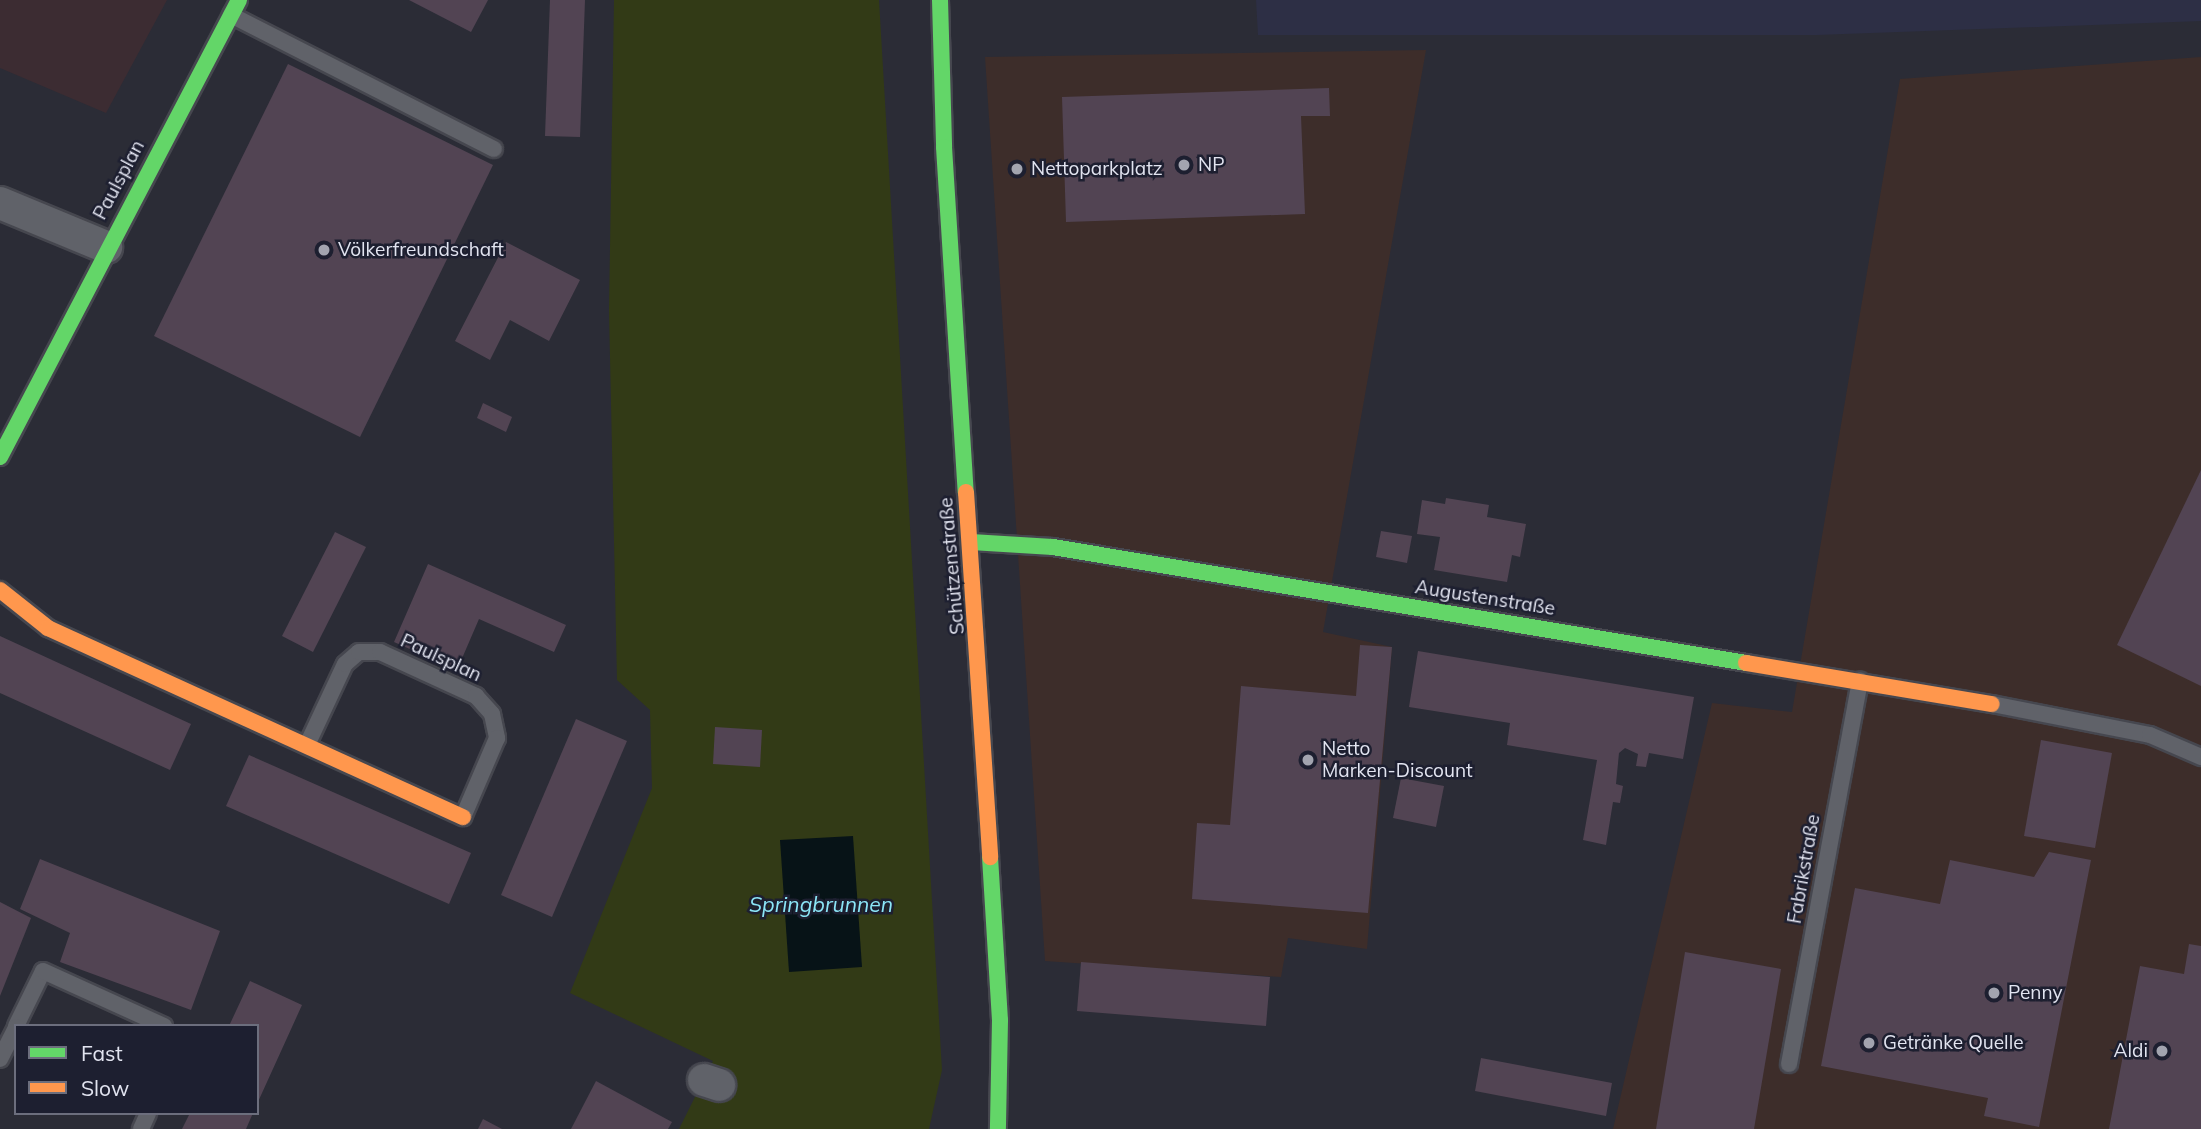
<!DOCTYPE html>
<meta charset="utf-8">
<style>
body{margin:0}
#map{position:relative;width:2201px;height:1129px;overflow:hidden;background:#2b2c36;font-family:Mulish,sans-serif}
div>[style]{position:absolute}
.commercial>*{inset:0;background:#3d2d2a}
.built>*{inset:0;background:#2d2f45}
.education>*{inset:0;background:#3c2c32}
.green>*{inset:0;background:#323a16}
.water>*{inset:0;background:#071317}
.building>*{inset:0;background:#524453}
.roads{filter:drop-shadow(2px 0 #46474f) drop-shadow(-2px 0 #46474f) drop-shadow(0 2px #46474f) drop-shadow(0 -2px #46474f)}
.lane>*{height:16px;margin:-8px;padding:0 8px;transform-origin:8px;border-radius:8px;background:#606269}
.street>*{height:32px;margin:-16px;padding:0 16px;transform-origin:16px;border-radius:16px;background:#606269}
.fast>*{height:16px;margin:-8px;padding:0 8px;transform-origin:8px;border-radius:8px;background:#63d668}
.slow>*{height:16px;margin:-8px;padding:0 8px;transform-origin:8px;border-radius:8px;background:#ff974d}
.dots>*{width:19px;height:19px;translate:-50% -50%;box-sizing:border-box;border:4px solid #1d1f30;border-radius:50%}
span{translate:-50% -50%;white-space:nowrap;text-align:center;line-height:1.15;-webkit-text-stroke:5px #1d1f30;paint-order:stroke}
.poi-label{font-size:19px;color:#e2e4f0}
.left{translate:0 -50%;text-align:left}
.right{translate:-100% -50%;text-align:right}
.street-label{font-size:19px;color:#e2e4f0}
.water-label{font-size:21px;color:#8ce6f7;font-style:italic}
.legend{position:absolute;left:14px;top:1024px;width:245px;height:91px;box-sizing:border-box;background:#1d1f30;border:2px solid #6c6e7d;margin:0;padding:9px 12px;list-style:none;font-size:21px;color:#e2e4f0}
.legend li{display:flex;align-items:center;gap:14px;height:35px}
.legend b{width:35px;border:2px solid #6c6e7d}
</style>
<div id="map">
<div class="commercial">
<div style="clip-path:polygon(1426px 50px,1323px 632px,1392px 647px,1367px 949px,1288px 938px,1281px 977px,1045px 961px,985px 57px)"></div>
<div style="clip-path:polygon(2201px 57px,2201px 1129px,1613px 1129px,1712px 703px,1792px 712px,1900px 79px)"></div>
</div>
<div class="built">
<div style="clip-path:polygon(1256px 0,2201px 0,2201px 21px,1817px 35px,1258px 35px)"></div>
</div>
<div class="education">
<div style="clip-path:polygon(0 0,167px 0,106px 113px,0 68px)"></div>
</div>
<div class="green">
<div style="clip-path:polygon(614px 0,879px 0,942px 1070px,929px 1129px,679px 1129px,713px 1061px,570px 993px,652px 788px,650px 710px,617px 680px,609px 311px)"></div>
</div>
<div class="water">
<div style="clip-path:polygon(853px 836px,862px 967px,789px 972px,780px 840px)"></div>
</div>
<div class="building">
<div style="clip-path:polygon(409px 0,488px 0,471px 32px)"></div>
<div style="clip-path:polygon(550px 0,585px 0,580px 137px,545px 136px)"></div>
<div style="clip-path:polygon(288px 64px,493px 165px,360px 437px,154px 336px)"></div>
<div style="clip-path:polygon(1329px 88px,1330px 116px,1301px 116px,1305px 214px,1066px 222px,1062px 97px)"></div>
<div style="clip-path:polygon(506px 242px,580px 280px,549px 341px,510px 320px,490px 360px,455px 341px)"></div>
<div style="clip-path:polygon(483px 403px,512px 417px,506px 432px,477px 418px)"></div>
<div style="clip-path:polygon(2201px 470px,2201px 686px,2117px 645px)"></div>
<div style="clip-path:polygon(1446px 498px,1489px 505px,1487px 517px,1526px 524px,1520px 557px,1512px 555px,1507px 582px,1434px 570px,1440px 537px,1417px 534px,1422px 500px,1445px 504px)"></div>
<div style="clip-path:polygon(1381px 531px,1412px 536px,1407px 563px,1376px 557px)"></div>
<div style="clip-path:polygon(335px 532px,366px 547px,313px 652px,282px 636px)"></div>
<div style="clip-path:polygon(428px 564px,566px 625px,554px 652px,479px 619px,457px 670px,394px 642px)"></div>
<div style="clip-path:polygon(0 636px,191px 724px,170px 770px,0 693px)"></div>
<div style="clip-path:polygon(1360px 645px,1392px 647px,1368px 913px,1192px 899px,1197px 823px,1230px 825px,1241px 686px,1356px 696px)"></div>
<div style="clip-path:polygon(1418px 651px,1694px 697px,1683px 759px,1649px 753px,1646px 767px,1636px 766px,1638px 754px,1625px 748px,1619px 753px,1616px 784px,1623px 786px,1620px 803px,1613px 802px,1606px 845px,1583px 840px,1597px 760px,1507px 745px,1510px 723px,1409px 707px)"></div>
<div style="clip-path:polygon(576px 719px,627px 741px,552px 917px,501px 895px)"></div>
<div style="clip-path:polygon(715px 727px,762px 730px,760px 767px,713px 764px)"></div>
<div style="clip-path:polygon(2041px 740px,2112px 753px,2095px 848px,2024px 836px)"></div>
<div style="clip-path:polygon(249px 755px,471px 853px,449px 904px,226px 806px)"></div>
<div style="clip-path:polygon(1401px 778px,1444px 786px,1436px 827px,1393px 818px)"></div>
<div style="clip-path:polygon(2049px 852px,2091px 860px,2039px 1127px,1984px 1116px,1988px 1098px,1821px 1066px,1855px 888px,1940px 904px,1950px 860px,2034px 877px)"></div>
<div style="clip-path:polygon(40px 859px,220px 931px,191px 1010px,60px 962px,70px 933px,20px 909px)"></div>
<div style="clip-path:polygon(0 902px,31px 918px,0 996px)"></div>
<div style="clip-path:polygon(2189px 944px,2201px 946px,2201px 1129px,2109px 1129px,2140px 966px,2184px 974px)"></div>
<div style="clip-path:polygon(1685px 952px,1781px 969px,1754px 1129px,1656px 1129px)"></div>
<div style="clip-path:polygon(1081px 962px,1270px 977px,1266px 1026px,1077px 1011px)"></div>
<div style="clip-path:polygon(250px 981px,302px 1005px,257px 1104px,257px 1026px,229px 1026px)"></div>
<div style="clip-path:polygon(1481px 1058px,1612px 1083px,1606px 1116px,1475px 1091px)"></div>
<div style="clip-path:polygon(596px 1081px,672px 1122px,668px 1129px,571px 1129px)"></div>
<div style="clip-path:polygon(190px 1113px,253px 1113px,246px 1129px,182px 1129px)"></div>
<div style="clip-path:polygon(483px 1119px,502px 1129px,478px 1129px)"></div>
</div>
<div class="roads">
<div class="lane">
<div style="left:231px;top:15px;width:295px;rotate:27deg"></div>
<div style="left:1992px;top:704px;width:161px;rotate:11.1deg"></div>
<div style="left:2150px;top:735px;width:56px;rotate:23.3deg"></div>
<div style="left:307px;top:745px;width:89px;rotate:-64.9deg"></div>
<div style="left:345px;top:664px;width:18px;rotate:-41deg"></div>
<div style="left:359px;top:652px;width:21px"></div>
<div style="left:380px;top:652px;width:106px;rotate:24.6deg"></div>
<div style="left:476px;top:696px;width:24px;rotate:48deg"></div>
<div style="left:492px;top:714px;width:25px;rotate:78deg"></div>
<div style="left:497px;top:738px;width:86px;rotate:113.3deg"></div>
<div style="left:16px;top:1026px;width:61px;rotate:-63.9deg"></div>
<div style="left:43px;top:971px;width:133px;rotate:24.4deg"></div>
<div style="left:0;top:1059px;width:36px;rotate:-63deg"></div>
<div style="left:1789px;top:1064px;width:390px;rotate:-79.5deg"></div>
<div style="left:141px;top:1129px;width:17px;rotate:-66deg"></div>
</div>
<div class="street">
<div style="left:0;top:203px;width:115px;rotate:22.5deg"></div>
<div style="left:704px;top:1080px;width:16px;rotate:18deg"></div>
</div>
<div class="fast">
<div style="left:940px;top:0;width:147px;rotate:88.4deg"></div>
<div style="left:944px;top:147px;width:346px;rotate:86.4deg"></div>
<div style="left:0;top:457px;width:516px;rotate:-62.39deg"></div>
<div style="left:971px;top:542px;width:82px;rotate:3.5deg"></div>
<div style="left:1053px;top:547px;width:703px;rotate:9.5deg"></div>
<div style="left:990px;top:857px;width:163px;rotate:86.5deg"></div>
<div style="left:1000px;top:1020px;width:109px;rotate:91.1deg"></div>
</div>
<div class="slow">
<div style="left:966px;top:492px;width:366px;rotate:86.2deg"></div>
<div style="left:0;top:590px;width:61px;rotate:38.4deg"></div>
<div style="left:48px;top:628px;width:456px;rotate:24.5deg"></div>
<div style="left:1746px;top:663px;width:249px;rotate:9.5deg"></div>
</div>
</div>
<div class="dots">
<div style="left:1184px;top:165px;background:#a2a4af"></div>
<div style="left:1017px;top:169px;background:#a2a4af"></div>
<div style="left:324px;top:250px;background:#a2a4af"></div>
<div style="left:1308px;top:760px;background:#a2a4af"></div>
<div style="left:1994px;top:993px;background:#a2a4af"></div>
<div style="left:1869px;top:1043px;background:#a2a4af"></div>
<div style="left:2162px;top:1051px;background:#a2a4af"></div>
</div>
<div class="poi-label">
<span class="left" style="left:1198px;top:165px">NP</span>
<span class="left" style="left:1031px;top:169px">Nettoparkplatz</span>
<span class="left" style="left:338px;top:250px">Völkerfreundschaft</span>
<span class="left" style="left:1322px;top:760px">Netto<br>Marken-Discount</span>
<span class="left" style="left:2008px;top:993px">Penny</span>
<span class="left" style="left:1883px;top:1043px">Getränke Quelle</span>
<span class="right" style="left:2148px;top:1051px">Aldi</span>
</div>
<div class="street-label">
<span style="left:119px;top:180px;rotate:-62deg">Paulsplan</span>
<span style="left:952px;top:566px;rotate:-95deg">Schützenstraße</span>
<span style="left:1485px;top:598px;rotate:9deg">Augustenstraße</span>
<span style="left:441px;top:658px;rotate:25deg">Paulsplan</span>
<span style="left:1804px;top:869px;rotate:-80deg">Fabrikstraße</span>
</div>
<div class="water-label">
<span style="left:821px;top:904px">Springbrunnen</span>
</div>
<ul class="legend">
<li><b style="height:9px;background:#63d668"></b>Fast</li>
<li><b style="height:9px;background:#ff974d"></b>Slow</li>
</ul>
</div>
